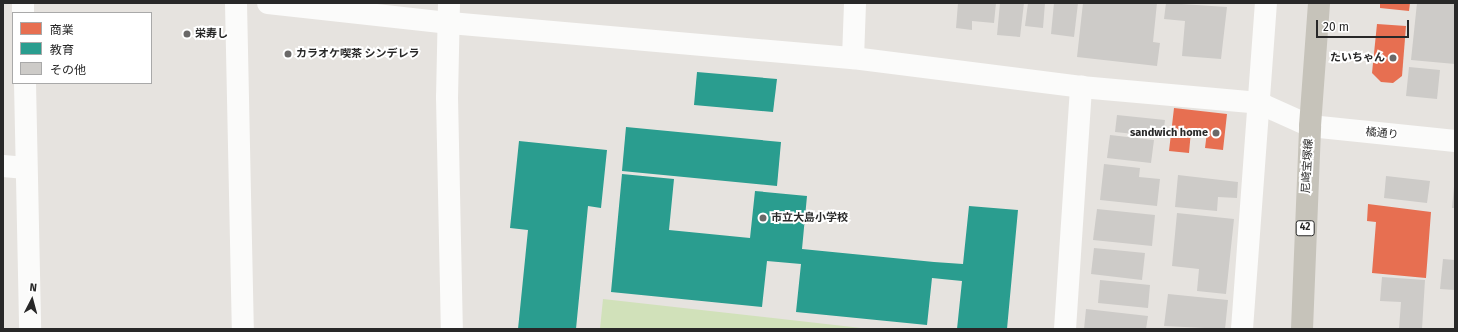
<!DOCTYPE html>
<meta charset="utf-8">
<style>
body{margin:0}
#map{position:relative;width:1458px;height:332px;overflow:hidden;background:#e6e3df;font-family:"Fira Sans","Noto Sans JP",sans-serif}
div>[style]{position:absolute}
.pitch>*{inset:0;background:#d1e1ba}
.shops>*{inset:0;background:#e76f51}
.schools>*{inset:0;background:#2a9d8f}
.building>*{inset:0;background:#cdcbc8}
.minor>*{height:22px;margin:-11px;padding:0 11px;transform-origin:11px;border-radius:11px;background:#fbfbfa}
.tertiary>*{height:22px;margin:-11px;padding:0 11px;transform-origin:11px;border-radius:11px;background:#fbfbfa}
.primary>*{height:22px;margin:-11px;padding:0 11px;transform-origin:11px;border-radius:11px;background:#c6c3ba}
.dots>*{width:11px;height:11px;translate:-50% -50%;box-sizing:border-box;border:2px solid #fff;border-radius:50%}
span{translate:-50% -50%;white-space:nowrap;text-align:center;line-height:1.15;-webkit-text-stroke:4px #fff;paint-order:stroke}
.shield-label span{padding:1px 3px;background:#fff;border:1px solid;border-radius:3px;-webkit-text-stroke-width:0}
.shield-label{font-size:10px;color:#282828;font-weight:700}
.poi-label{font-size:11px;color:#282828;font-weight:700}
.left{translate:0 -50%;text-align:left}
.right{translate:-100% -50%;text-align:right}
.street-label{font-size:11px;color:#282828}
.frame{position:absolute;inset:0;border:4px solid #282828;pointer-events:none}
.legend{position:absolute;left:12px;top:12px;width:140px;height:72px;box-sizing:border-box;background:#fff;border:1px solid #a9a9a9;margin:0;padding:5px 7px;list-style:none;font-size:12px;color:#282828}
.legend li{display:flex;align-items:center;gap:8px;height:20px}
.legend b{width:20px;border:1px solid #a9a9a9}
.north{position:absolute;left:12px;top:280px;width:40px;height:40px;-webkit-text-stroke:3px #fff;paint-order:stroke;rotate:6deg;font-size:11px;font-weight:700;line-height:16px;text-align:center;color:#282828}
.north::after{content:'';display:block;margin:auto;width:14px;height:18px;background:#282828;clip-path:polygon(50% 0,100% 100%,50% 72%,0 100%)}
.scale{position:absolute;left:1316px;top:20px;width:93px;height:18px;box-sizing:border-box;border:2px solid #282828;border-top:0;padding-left:5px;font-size:12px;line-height:14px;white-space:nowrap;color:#282828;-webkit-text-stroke:3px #fff;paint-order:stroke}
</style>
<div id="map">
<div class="pitch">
<div style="clip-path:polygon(603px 299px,870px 329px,600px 329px)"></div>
</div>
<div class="shops">
<div style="clip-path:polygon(1380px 3px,1410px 3px,1409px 11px,1380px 8px)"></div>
<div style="clip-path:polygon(1377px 24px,1406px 26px,1402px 76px,1393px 83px,1381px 82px,1372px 73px)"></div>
<div style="clip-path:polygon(1174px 108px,1227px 114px,1223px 150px,1205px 148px,1207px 132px,1191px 131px,1189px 153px,1169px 151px)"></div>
<div style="clip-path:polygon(1368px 204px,1431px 212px,1426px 278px,1372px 273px,1376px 222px,1367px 221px)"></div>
</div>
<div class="schools">
<div style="clip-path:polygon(697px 72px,777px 79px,773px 112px,694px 105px)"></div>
<div style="clip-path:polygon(626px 127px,781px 142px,777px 186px,622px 171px)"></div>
<div style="clip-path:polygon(519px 141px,607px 150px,601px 208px,588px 206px,576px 329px,518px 329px,528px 230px,510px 228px)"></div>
<div style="clip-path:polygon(622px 174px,674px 179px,669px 230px,750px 238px,755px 191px,807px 196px,802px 249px,934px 262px,963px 264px,969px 206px,1018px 210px,1007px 329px,957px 329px,962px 281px,932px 278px,927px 325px,796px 312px,801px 264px,767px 261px,762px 307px,611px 292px)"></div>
</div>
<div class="building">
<div style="clip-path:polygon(958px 3px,996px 3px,994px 23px,972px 21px,972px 30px,956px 28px)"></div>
<div style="clip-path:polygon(1000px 3px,1024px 3px,1020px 37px,997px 35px)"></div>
<div style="clip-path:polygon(1028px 3px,1045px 3px,1043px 28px,1025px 26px)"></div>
<div style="clip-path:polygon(1054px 3px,1078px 3px,1074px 37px,1051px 34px)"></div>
<div style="clip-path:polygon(1083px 3px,1157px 3px,1153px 42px,1160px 43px,1157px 66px,1077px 57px)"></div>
<div style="clip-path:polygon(1166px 3px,1227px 7px,1221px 59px,1182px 56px,1185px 21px,1164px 19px)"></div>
<div style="clip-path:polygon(1417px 3px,1455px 3px,1455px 64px,1411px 60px)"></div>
<div style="clip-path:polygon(1409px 67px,1440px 70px,1437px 99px,1406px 96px)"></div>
<div style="clip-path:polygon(1117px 115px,1165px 120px,1163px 137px,1115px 132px)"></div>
<div style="clip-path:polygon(1110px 135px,1154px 140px,1151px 163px,1107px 158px)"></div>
<div style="clip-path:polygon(1104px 164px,1140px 168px,1139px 177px,1160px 179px,1157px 206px,1100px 200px)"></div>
<div style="clip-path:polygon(1178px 175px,1238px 182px,1237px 198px,1218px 197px,1217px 211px,1175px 207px)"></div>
<div style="clip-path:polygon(1386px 176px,1430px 181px,1427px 203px,1384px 198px)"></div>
<div style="clip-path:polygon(1454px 187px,1455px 187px,1455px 208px,1452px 208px)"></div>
<div style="clip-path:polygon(1097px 209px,1155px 215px,1152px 246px,1093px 240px)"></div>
<div style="clip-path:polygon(1177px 213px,1234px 219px,1226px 294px,1197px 291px,1199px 269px,1172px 266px)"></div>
<div style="clip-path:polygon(1094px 248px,1145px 253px,1142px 280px,1091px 274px)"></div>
<div style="clip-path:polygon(1443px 259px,1455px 260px,1455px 290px,1440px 289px)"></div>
<div style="clip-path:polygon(1382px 277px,1425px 280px,1422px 329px,1399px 329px,1401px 302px,1380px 301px)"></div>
<div style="clip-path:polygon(1100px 280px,1150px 285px,1148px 308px,1098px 303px)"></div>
<div style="clip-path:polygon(1168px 294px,1228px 300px,1225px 329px,1164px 326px)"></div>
<div style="clip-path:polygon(1086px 309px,1148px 316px,1146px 329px,1084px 329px)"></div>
</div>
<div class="minor">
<div style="left:23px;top:3px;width:10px;rotate:90deg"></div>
<div style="left:268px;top:3px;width:183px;rotate:6.3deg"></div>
<div style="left:450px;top:23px;width:405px;rotate:5deg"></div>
<div style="left:853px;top:58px;width:230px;rotate:7.2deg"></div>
<div style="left:1081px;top:87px;width:179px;rotate:5.1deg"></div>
<div style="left:1259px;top:103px;width:56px;rotate:24.3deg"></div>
<div style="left:449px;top:3px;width:94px;rotate:91.2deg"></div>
<div style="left:447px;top:97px;width:232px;rotate:88.8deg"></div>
<div style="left:853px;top:58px;width:55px;rotate:-87.9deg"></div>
<div style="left:25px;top:83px;width:246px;rotate:88.8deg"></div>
<div style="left:3px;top:166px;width:23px;rotate:5deg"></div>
<div style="left:1065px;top:329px;width:243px;rotate:-86.2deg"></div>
<div style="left:1242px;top:329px;width:327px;rotate:-85.8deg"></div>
</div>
<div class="tertiary">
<div style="left:236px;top:3px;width:326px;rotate:88.8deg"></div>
<div style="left:1310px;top:126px;width:146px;rotate:5.9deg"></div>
</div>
<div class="primary">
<div style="left:1302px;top:329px;width:203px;rotate:-87.7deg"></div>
<div style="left:1310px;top:126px;width:123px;rotate:-85.8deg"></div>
</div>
<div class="dots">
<div style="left:187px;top:34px;background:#6a6968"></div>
<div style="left:288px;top:54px;background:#6a6968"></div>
<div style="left:1393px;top:58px;background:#6a6968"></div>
<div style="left:1216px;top:133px;background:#6a6968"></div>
<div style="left:763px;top:218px;background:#6a6968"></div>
</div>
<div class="shield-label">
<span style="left:1305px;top:228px">42</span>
</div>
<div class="poi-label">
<span class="left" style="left:195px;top:34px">栄寿し</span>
<span class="left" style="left:296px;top:54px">カラオケ喫茶 シンデレラ</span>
<span class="right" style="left:1385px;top:58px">たいちゃん</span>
<span class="right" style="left:1208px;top:133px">sandwich home</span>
<span class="left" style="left:771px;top:218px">市立大島小学校</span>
</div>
<div class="street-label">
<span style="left:1382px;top:134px;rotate:6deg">橘通り</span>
<span style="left:1308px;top:166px;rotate:-87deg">尼崎宝塚線</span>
</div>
<div class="frame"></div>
<ul class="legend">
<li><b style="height:11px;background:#e76f51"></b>商業</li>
<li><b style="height:11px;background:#2a9d8f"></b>教育</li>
<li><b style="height:11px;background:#cdcbc8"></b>その他</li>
</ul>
<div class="north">N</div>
<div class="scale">20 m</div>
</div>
